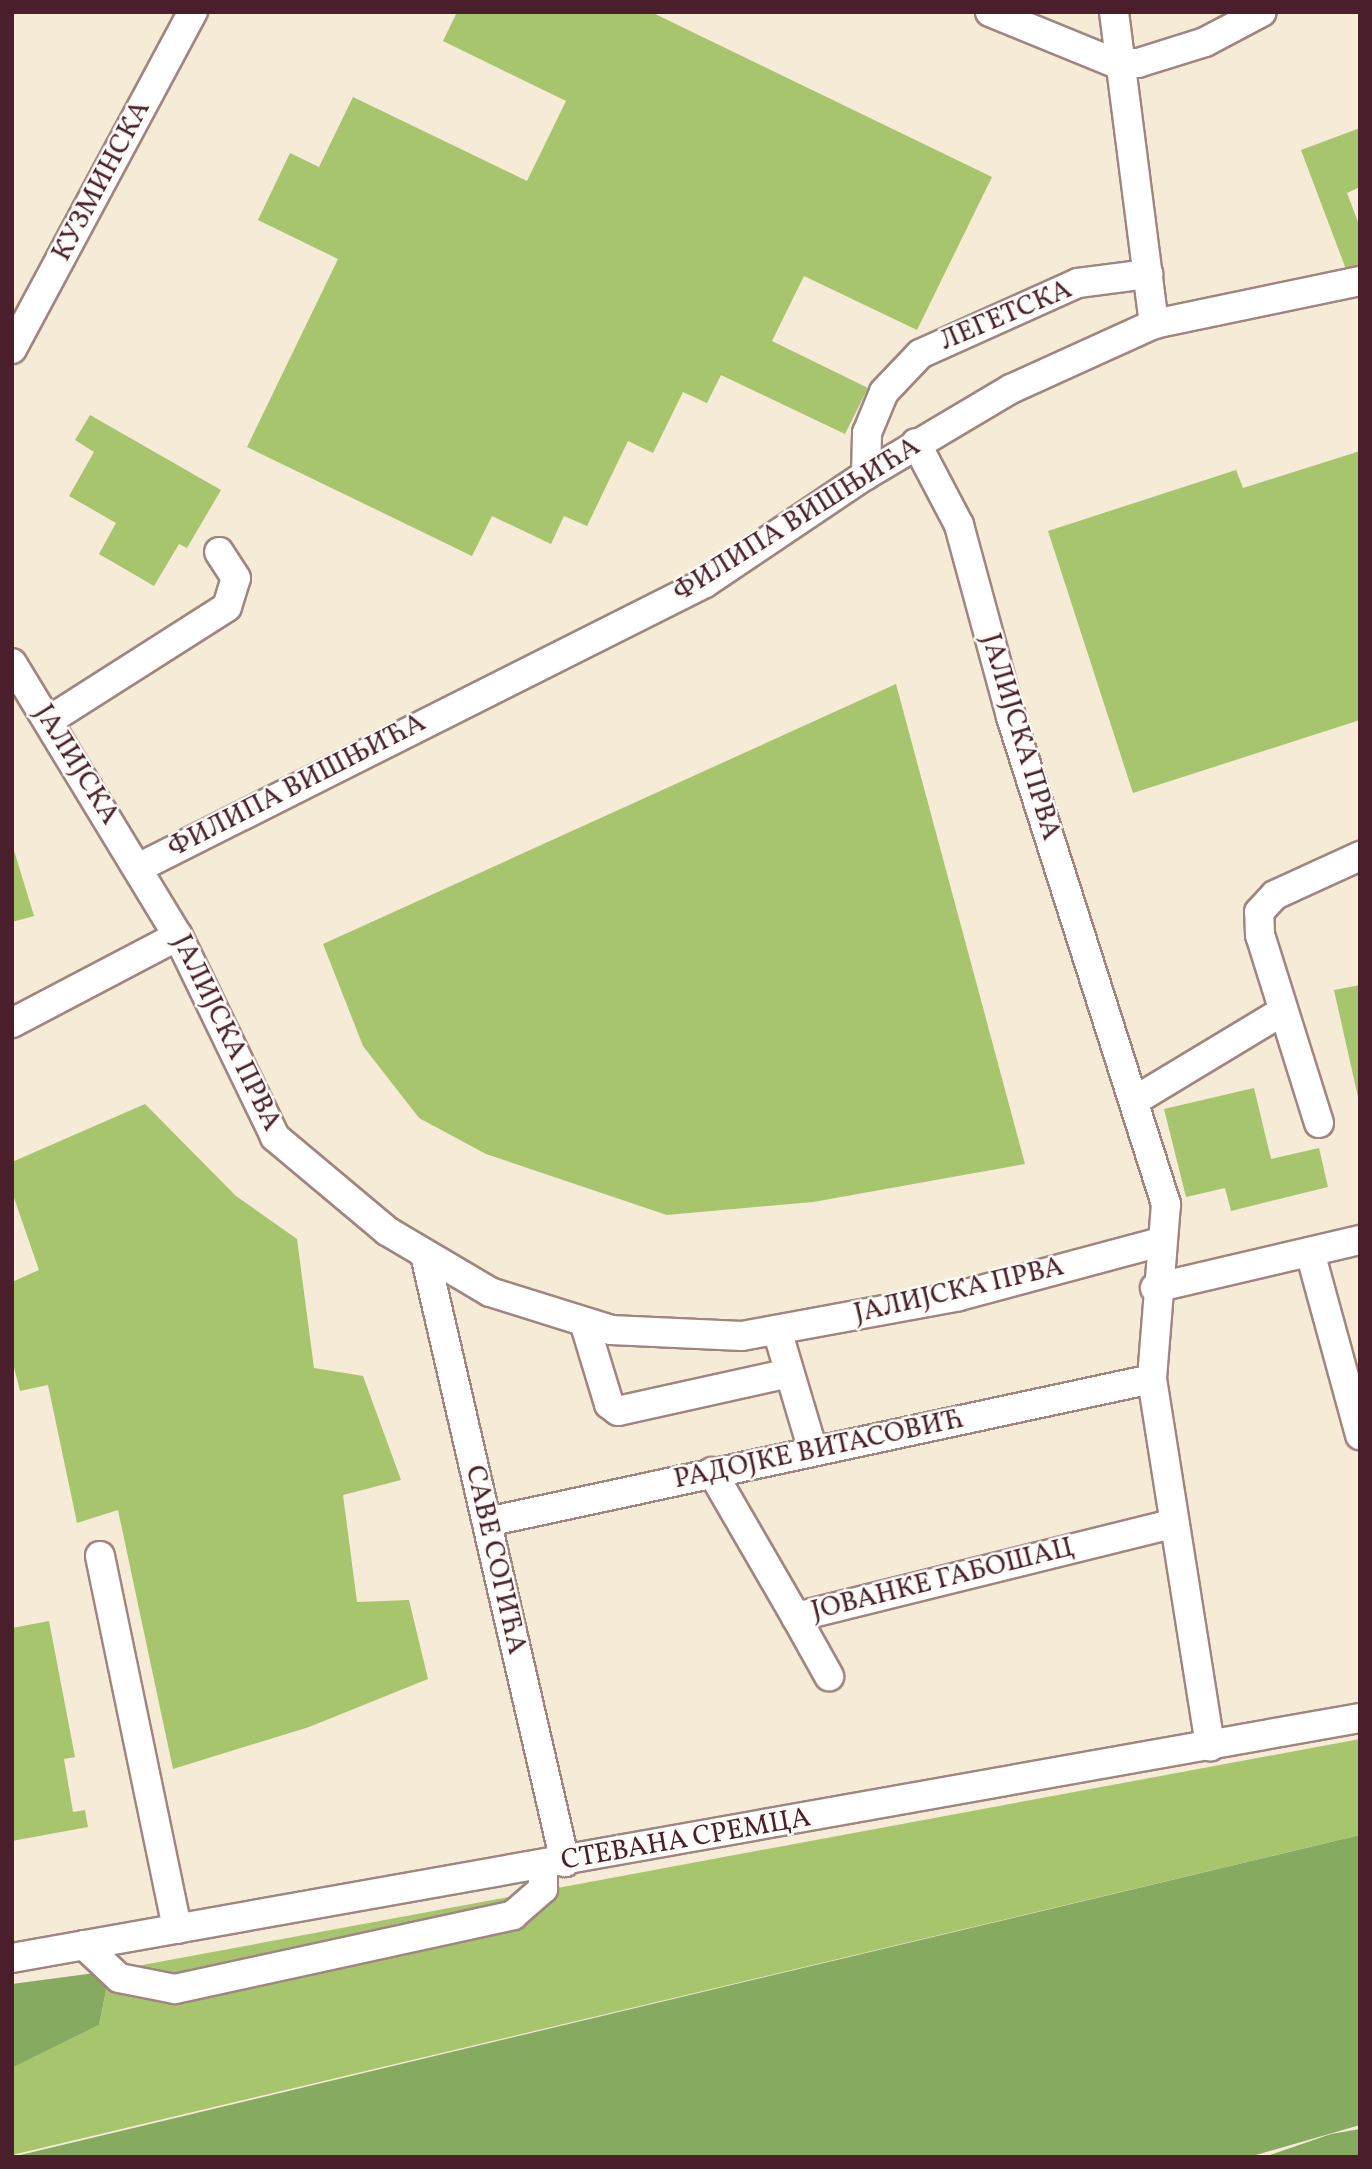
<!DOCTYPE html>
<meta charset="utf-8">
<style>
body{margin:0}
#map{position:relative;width:1372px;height:2169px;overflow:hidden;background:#f5ebd6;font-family:Vollkorn,serif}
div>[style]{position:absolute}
.green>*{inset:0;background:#a7c56c}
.forest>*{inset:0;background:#85aa60}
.roads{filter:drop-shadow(2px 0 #a08580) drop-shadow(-2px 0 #a08580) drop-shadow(0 2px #a08580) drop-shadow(0 -2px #a08580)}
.minor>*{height:28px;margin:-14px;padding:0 14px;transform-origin:14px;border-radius:14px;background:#fff}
span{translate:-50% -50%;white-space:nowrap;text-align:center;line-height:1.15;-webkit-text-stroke:5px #fdfcf7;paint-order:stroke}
.street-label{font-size:28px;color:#4a1f2b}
.frame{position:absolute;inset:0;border:14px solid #4a1f2b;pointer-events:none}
</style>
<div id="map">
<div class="green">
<div style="clip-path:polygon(457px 12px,651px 12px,992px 177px,917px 330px,804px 276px,772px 341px,868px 388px,845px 434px,721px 375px,707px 403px,683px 392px,653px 453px,628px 441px,587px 526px,564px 516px,551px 544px,492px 516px,472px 556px,247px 447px,338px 259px,258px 220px,290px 153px,319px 167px,353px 97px,527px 181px,566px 101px,443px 41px)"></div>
<div style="clip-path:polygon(1360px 128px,1360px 187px,1347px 193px,1360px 227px,1360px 268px,1347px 272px,1301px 150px)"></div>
<div style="clip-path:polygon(90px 415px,221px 490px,187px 548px,179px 544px,154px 586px,99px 554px,116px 523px,69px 496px,94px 452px,75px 440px)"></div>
<div style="clip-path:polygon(1360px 451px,1360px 720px,1133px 793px,1048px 531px,1236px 470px,1243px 488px)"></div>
<div style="clip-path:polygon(896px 684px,1025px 1164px,813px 1202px,667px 1215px,486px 1154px,419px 1118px,363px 1046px,323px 944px)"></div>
<div style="clip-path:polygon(12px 844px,34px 916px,12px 922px)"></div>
<div style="clip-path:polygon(1360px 985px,1360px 1106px,1334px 990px)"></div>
<div style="clip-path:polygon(1254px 1088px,1271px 1159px,1319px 1148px,1328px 1187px,1231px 1211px,1225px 1188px,1186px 1197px,1164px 1109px)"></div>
<div style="clip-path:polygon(145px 1104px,236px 1196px,297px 1239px,314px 1368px,363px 1376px,401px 1480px,343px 1495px,357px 1602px,409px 1600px,428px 1679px,309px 1727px,173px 1769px,118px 1510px,77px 1523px,48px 1385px,20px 1391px,12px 1359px,12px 1282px,39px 1270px,12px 1192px,12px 1162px)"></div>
<div style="clip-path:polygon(49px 1621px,75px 1757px,64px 1759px,73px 1812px,85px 1810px,88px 1827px,12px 1841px,12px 1628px)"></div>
<div style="clip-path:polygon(1360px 1739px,1360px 1835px,12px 2155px,12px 2068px,99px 2025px,110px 1971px)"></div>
</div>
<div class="forest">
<div style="clip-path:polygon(1360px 1835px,1360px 2125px,1249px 2157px,12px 2157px)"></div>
<div style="clip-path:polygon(110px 1971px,99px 2025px,12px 2068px,12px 1984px)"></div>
<div style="clip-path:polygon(1360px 2129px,1360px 2157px,1264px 2157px,1331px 2134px)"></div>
</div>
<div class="roads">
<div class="minor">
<div style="left:990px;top:12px;width:135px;rotate:22.2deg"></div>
<div style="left:1115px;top:63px;width:23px"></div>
<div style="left:1138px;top:63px;width:70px;rotate:-17.4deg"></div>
<div style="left:1205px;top:42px;width:64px;rotate:-27.8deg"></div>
<div style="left:1114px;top:12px;width:315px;rotate:82.7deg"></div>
<div style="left:12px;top:349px;width:383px;rotate:-61.8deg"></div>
<div style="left:916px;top:443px;width:93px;rotate:62.3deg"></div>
<div style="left:959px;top:525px;width:199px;rotate:74.8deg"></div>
<div style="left:1011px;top:717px;width:511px;rotate:72.35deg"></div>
<div style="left:1166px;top:1204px;width:176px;rotate:94.6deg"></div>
<div style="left:1152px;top:1379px;width:372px;rotate:81deg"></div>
<div style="left:866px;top:475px;width:42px;rotate:-88.6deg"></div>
<div style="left:867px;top:433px;width:44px;rotate:-67.5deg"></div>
<div style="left:884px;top:392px;width:52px;rotate:-46.5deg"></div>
<div style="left:920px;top:354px;width:173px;rotate:-24.2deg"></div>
<div style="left:1078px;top:283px;width:71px;rotate:-7.3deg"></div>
<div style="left:12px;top:663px;width:320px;rotate:58.7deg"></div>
<div style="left:178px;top:936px;width:223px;rotate:64.2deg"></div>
<div style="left:275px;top:1137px;width:146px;rotate:40deg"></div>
<div style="left:387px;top:1231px;width:120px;rotate:30.6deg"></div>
<div style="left:490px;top:1292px;width:127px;rotate:17.4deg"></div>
<div style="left:611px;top:1330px;width:131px;rotate:2.6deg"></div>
<div style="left:742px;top:1336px;width:221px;rotate:-10.4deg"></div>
<div style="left:959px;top:1296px;width:208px;rotate:-15deg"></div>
<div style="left:48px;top:721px;width:212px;rotate:-32.5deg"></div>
<div style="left:227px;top:607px;width:30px;rotate:-73deg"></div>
<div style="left:236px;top:578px;width:31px;rotate:-123deg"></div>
<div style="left:140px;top:867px;width:632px;rotate:-26.69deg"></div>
<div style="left:705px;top:583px;width:194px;rotate:-33.9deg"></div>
<div style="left:866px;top:475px;width:169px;rotate:-30.7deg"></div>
<div style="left:1011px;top:389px;width:157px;rotate:-24.4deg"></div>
<div style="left:1154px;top:324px;width:210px;rotate:-11.8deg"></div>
<div style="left:12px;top:1023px;width:187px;rotate:-27.7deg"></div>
<div style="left:1134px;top:1101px;width:174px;rotate:-31.1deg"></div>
<div style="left:1319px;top:1123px;width:197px;rotate:-107.4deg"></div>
<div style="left:1260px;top:935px;width:23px;rotate:-92deg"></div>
<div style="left:1259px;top:912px;width:23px;rotate:-47deg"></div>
<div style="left:1275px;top:895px;width:94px;rotate:-24.6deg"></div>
<div style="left:1310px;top:1252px;width:190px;rotate:74.7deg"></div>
<div style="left:426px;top:1259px;width:619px;rotate:77.02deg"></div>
<div style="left:1155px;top:1288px;width:211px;rotate:-13.2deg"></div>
<div style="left:585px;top:1325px;width:83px;rotate:73.1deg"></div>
<div style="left:609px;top:1404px;width:11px;rotate:38deg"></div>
<div style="left:618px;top:1411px;width:175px;rotate:-12.5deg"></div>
<div style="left:777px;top:1330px;width:126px;rotate:73.4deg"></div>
<div style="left:712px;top:1472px;width:168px;rotate:59.9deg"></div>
<div style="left:796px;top:1617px;width:386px;rotate:-13.9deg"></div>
<div style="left:487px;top:1522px;width:680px;rotate:-12.14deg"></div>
<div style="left:100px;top:1556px;width:381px;rotate:78.3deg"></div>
<div style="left:796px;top:1617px;width:68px;rotate:60.8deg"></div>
<div style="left:84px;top:1945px;width:48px;rotate:43.3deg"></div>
<div style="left:119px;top:1978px;width:57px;rotate:11.1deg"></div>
<div style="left:175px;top:1989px;width:346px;rotate:-12.3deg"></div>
<div style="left:513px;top:1915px;width:40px;rotate:-41deg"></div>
<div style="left:543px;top:1889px;width:24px;rotate:-90deg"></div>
<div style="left:12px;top:1958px;width:1369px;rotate:-10.1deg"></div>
</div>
</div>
<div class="street-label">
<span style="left:102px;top:181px;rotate:-62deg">КУЗМИНСКА</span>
<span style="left:1006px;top:316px;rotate:-23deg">ЛЕГЕТСКА</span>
<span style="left:797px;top:520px;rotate:-32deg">ФИЛИПА ВИШЊИЋА</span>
<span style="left:1020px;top:737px;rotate:73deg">ЈАЛИЈСКА ПРВА</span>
<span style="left:76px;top:765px;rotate:58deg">ЈАЛИЈСКА</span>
<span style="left:297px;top:786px;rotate:-27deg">ФИЛИПА ВИШЊИЋА</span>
<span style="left:226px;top:1033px;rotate:64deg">ЈАЛИЈСКА ПРВА</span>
<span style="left:959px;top:1291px;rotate:-13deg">ЈАЛИЈСКА ПРВА</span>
<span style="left:819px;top:1450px;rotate:-12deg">РАДОЈКЕ ВИТАСОВИЋ</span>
<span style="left:495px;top:1560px;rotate:77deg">САВЕ СОГИЋА</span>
<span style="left:943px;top:1580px;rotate:-14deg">ЈОВАНКЕ ГАБОШАЦ</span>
<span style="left:686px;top:1840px;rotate:-10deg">СТЕВАНА СРЕМЦА</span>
</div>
<div class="frame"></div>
</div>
